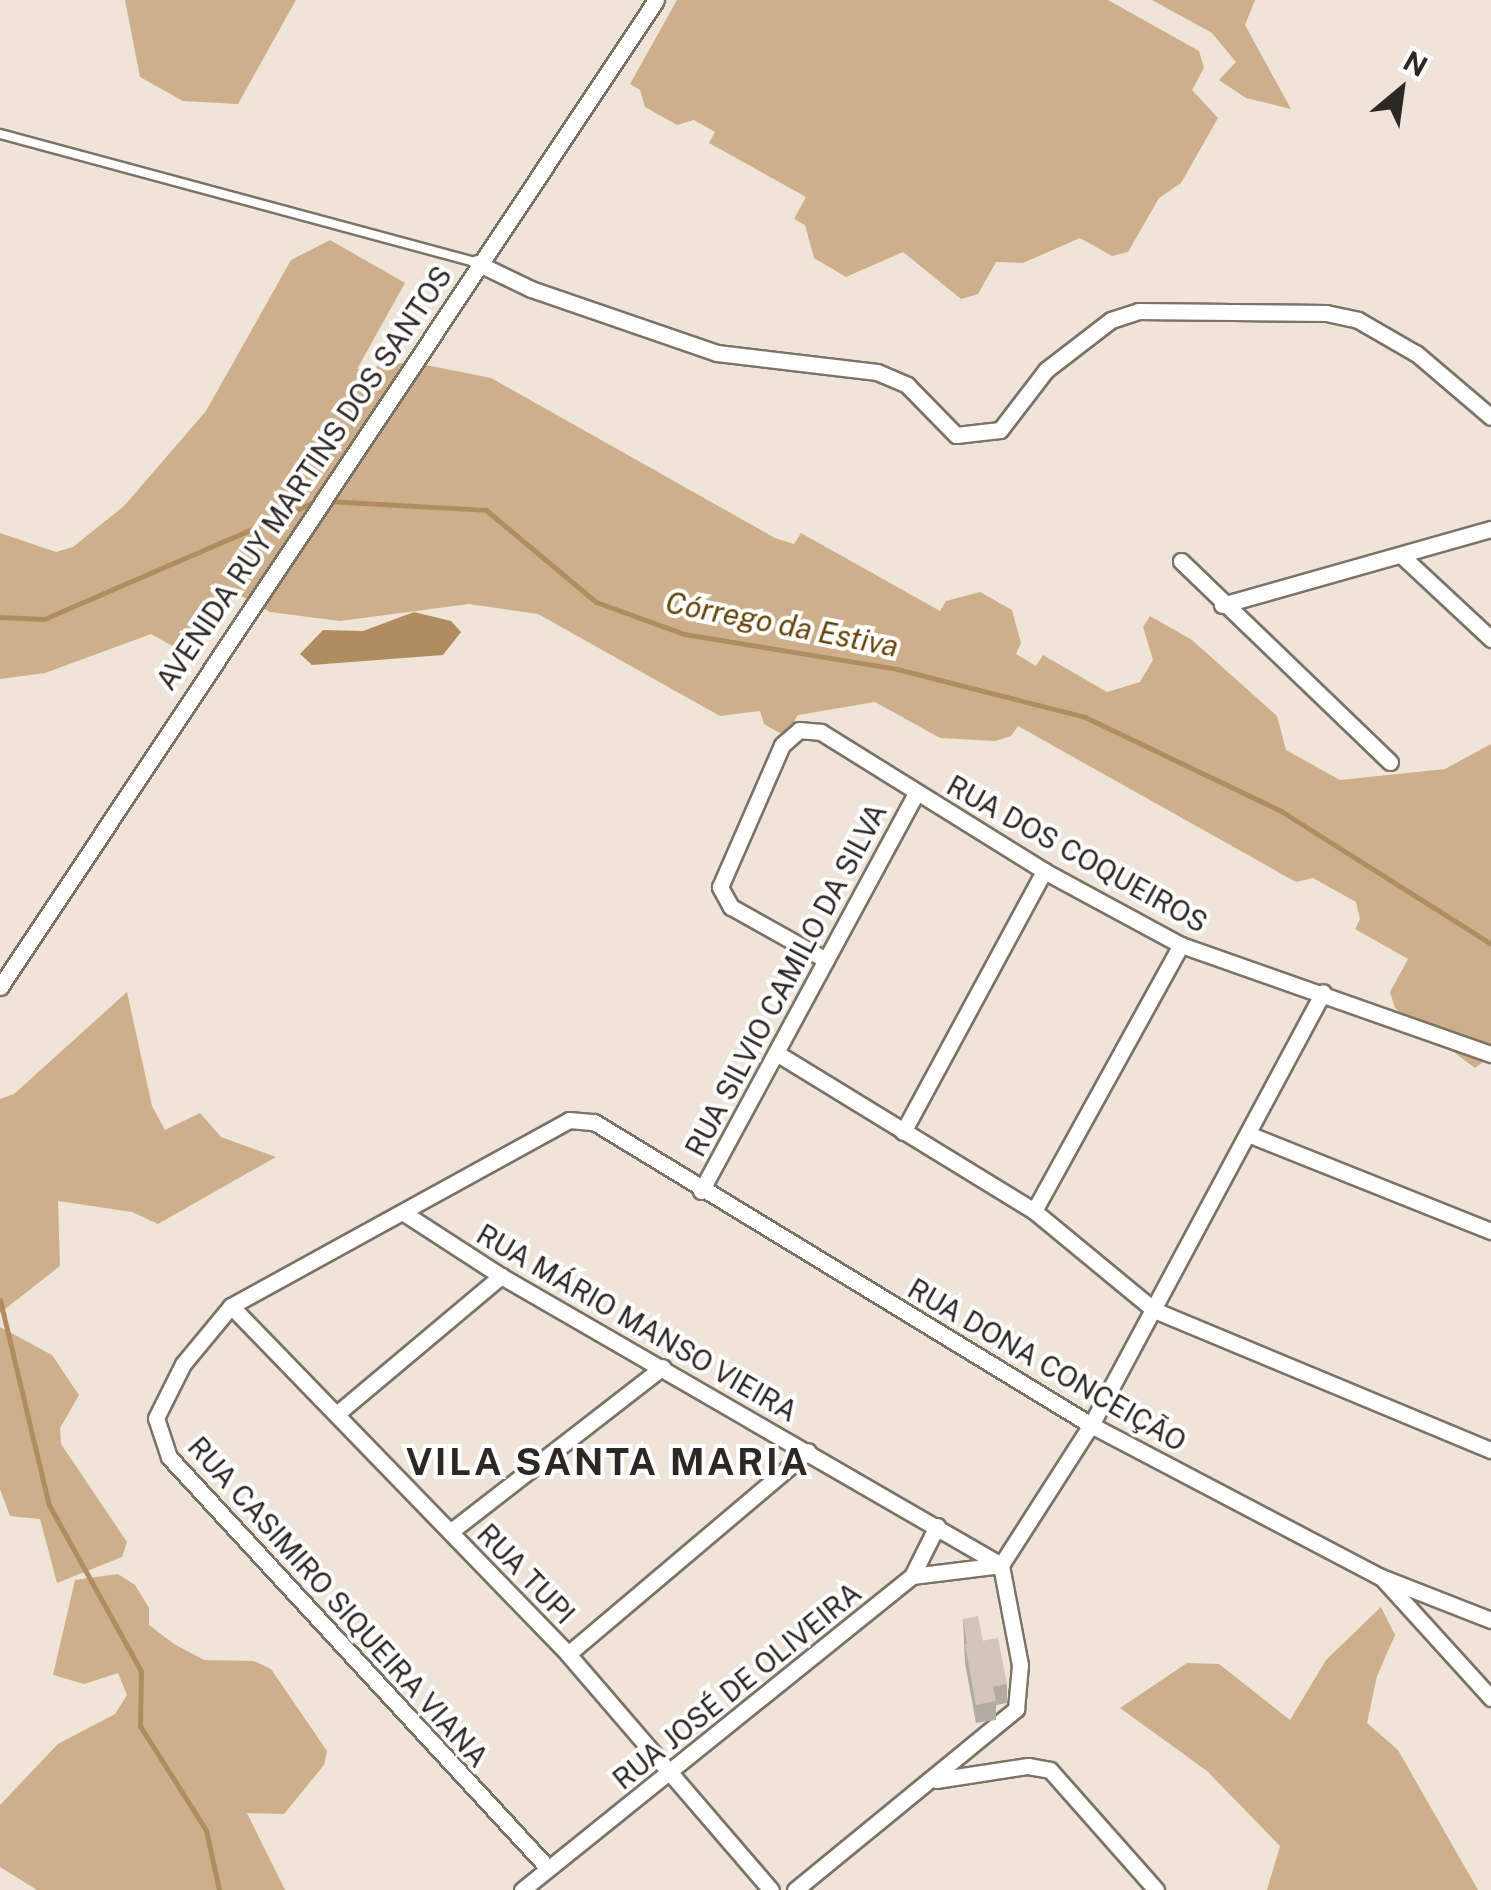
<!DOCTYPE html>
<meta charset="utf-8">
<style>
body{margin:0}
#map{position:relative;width:1491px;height:1890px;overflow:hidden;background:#eee4d7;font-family:"Public Sans",sans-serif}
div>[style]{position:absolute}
.green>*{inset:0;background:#cdb08b}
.water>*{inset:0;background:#b08d5f}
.stream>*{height:5px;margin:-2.5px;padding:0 2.5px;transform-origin:2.5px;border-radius:2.5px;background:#b08d5f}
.roads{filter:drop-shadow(2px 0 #7c7367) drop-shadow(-2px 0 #7c7367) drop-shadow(0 2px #7c7367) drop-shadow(0 -2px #7c7367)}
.lane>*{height:8px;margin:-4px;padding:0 4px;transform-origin:4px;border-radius:4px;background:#fff}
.street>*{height:15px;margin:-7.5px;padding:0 7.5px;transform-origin:7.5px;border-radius:7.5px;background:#fff}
.wall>*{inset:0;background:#b3aaa0}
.building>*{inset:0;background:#d0c6ba}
span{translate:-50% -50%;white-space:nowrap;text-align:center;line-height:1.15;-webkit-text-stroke:8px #fff;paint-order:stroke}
.street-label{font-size:28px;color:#2c2824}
.water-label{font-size:30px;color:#674309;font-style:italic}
.district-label{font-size:38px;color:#2c2824;font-weight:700;letter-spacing:2.5px}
.north{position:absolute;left:1351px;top:40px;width:100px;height:100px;-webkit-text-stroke:8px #fff;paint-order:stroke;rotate:29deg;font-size:28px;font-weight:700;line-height:40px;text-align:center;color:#2c2824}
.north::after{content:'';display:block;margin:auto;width:35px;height:45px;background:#2c2824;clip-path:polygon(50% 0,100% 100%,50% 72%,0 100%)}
</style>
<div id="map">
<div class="green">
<div style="clip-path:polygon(125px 0,296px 0,238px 104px,183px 101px,140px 77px)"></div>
<div style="clip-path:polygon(677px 0,1108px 0,1199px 51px,1204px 68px,1192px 90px,1218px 118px,1181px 183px,1159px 198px,1128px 252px,1112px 256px,1080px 238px,1023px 263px,996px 262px,978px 294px,961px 299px,903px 252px,846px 277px,814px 258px,805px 225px,794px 219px,806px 197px,709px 143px,715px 132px,694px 120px,677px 125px,645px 107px,640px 90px,630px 84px)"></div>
<div style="clip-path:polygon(1152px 0,1255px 0,1245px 25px,1291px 109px,1246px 98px,1219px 80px,1236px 62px,1212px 33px)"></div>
<div style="clip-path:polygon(330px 240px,405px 283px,357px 369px,411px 362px,491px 378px,775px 538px,794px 544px,801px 533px,940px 611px,946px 601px,980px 592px,1012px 610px,1021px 643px,1016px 654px,1036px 666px,1043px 655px,1107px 692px,1140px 682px,1153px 660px,1143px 627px,1150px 616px,1192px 640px,1277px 716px,1286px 750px,1340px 780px,1445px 769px,1491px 744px,1491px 1056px,1475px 1068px,1395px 1008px,1390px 992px,1408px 959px,1355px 929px,1360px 919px,1356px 902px,1313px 878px,1296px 882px,1018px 726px,1011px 736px,995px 741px,940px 738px,875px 702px,798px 715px,785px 736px,764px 724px,760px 711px,720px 716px,538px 614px,469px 604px,340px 621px,270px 612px,222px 585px,183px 652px,151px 634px,45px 673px,0 679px,0 533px,56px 552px,73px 547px,124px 506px,206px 411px,291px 260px)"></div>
<div style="clip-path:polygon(127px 992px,152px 1106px,165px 1130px,200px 1113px,221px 1137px,276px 1157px,158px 1224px,132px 1212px,58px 1201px,60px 1266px,0 1313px,0 1099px,14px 1094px)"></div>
<div style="clip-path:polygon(0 1327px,52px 1355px,79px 1395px,60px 1428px,61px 1444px,127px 1542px,122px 1557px,57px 1583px,40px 1519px,10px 1516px,0 1489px)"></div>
<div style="clip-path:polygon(118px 1574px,135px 1585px,149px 1608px,149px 1625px,174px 1644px,204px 1660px,254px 1661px,271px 1669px,327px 1751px,324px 1765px,284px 1814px,247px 1813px,285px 1890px,37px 1890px,0 1867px,0 1805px,58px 1744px,115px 1714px,127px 1695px,118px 1673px,84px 1684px,53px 1675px,75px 1580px)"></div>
<div style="clip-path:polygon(1381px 1607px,1395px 1635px,1377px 1676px,1367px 1723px,1398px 1750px,1478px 1890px,1267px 1890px,1280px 1846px,1207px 1771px,1120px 1708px,1187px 1663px,1219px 1664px,1290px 1720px,1326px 1660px)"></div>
</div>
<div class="water">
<div style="clip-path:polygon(414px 612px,451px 621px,461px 632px,443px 655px,312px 665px,300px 654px,323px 630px,363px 631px)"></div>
</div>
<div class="stream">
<div style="left:327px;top:501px;width:159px;rotate:3.2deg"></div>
<div style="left:486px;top:510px;width:143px;rotate:39.9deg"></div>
<div style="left:596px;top:602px;width:94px;rotate:20deg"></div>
<div style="left:684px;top:634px;width:216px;rotate:9.3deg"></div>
<div style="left:897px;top:669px;width:194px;rotate:14.3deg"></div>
<div style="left:1085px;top:717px;width:217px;rotate:25.6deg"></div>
<div style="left:1281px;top:811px;width:249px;rotate:32.3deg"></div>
<div style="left:0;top:617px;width:44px;rotate:2.6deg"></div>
<div style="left:44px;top:619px;width:297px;rotate:-23.4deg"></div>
<div style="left:0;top:1300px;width:211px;rotate:76.6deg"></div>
<div style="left:49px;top:1505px;width:190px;rotate:61deg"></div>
<div style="left:141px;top:1671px;width:55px;rotate:91deg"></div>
<div style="left:140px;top:1726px;width:123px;rotate:57.6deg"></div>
<div style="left:206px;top:1830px;width:61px;rotate:77.8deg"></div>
</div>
<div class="roads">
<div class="lane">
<div style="left:0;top:134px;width:494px;rotate:15.1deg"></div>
</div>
<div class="street">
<div style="left:477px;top:263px;width:60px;rotate:25.7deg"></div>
<div style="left:531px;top:289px;width:197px;rotate:19deg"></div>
<div style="left:717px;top:353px;width:161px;rotate:6.8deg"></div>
<div style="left:877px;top:372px;width:33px;rotate:23deg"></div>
<div style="left:907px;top:385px;width:70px;rotate:45.6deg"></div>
<div style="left:956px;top:435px;width:44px;rotate:-6.5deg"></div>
<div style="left:1000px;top:430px;width:76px;rotate:-52.5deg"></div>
<div style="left:1046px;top:370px;width:82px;rotate:-37.6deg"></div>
<div style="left:1111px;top:320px;width:28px;rotate:-18deg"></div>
<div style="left:1138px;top:311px;width:188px;rotate:0.6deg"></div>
<div style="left:1326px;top:313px;width:33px;rotate:12deg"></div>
<div style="left:1358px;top:320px;width:68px;rotate:30deg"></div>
<div style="left:1417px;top:354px;width:97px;rotate:40.4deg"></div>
<div style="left:1402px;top:556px;width:122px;rotate:43deg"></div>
<div style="left:1181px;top:561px;width:290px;rotate:43.9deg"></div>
<div style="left:1222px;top:605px;width:280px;rotate:-15.8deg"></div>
<div style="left:826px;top:960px;width:109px;rotate:-150.8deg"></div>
<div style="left:731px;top:907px;width:23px;rotate:-119deg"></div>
<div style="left:720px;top:887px;width:155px;rotate:-66.4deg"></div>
<div style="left:782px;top:745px;width:23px;rotate:-41deg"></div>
<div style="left:799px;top:730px;width:22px;rotate:5deg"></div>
<div style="left:821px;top:732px;width:263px;rotate:31.9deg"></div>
<div style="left:1044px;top:871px;width:156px;rotate:28.4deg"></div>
<div style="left:1181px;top:945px;width:329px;rotate:19.4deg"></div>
<div style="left:0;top:987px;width:1185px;rotate:-56.39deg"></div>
<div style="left:778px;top:1054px;width:300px;rotate:31.5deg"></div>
<div style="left:1034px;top:1211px;width:156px;rotate:39.5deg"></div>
<div style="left:1154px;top:1310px;width:365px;rotate:22.6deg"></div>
<div style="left:903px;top:1132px;width:297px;rotate:-61.6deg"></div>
<div style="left:1248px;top:1134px;width:262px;rotate:21.8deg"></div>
<div style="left:701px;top:1191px;width:452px;rotate:-61.6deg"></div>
<div style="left:1034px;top:1211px;width:304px;rotate:-61.1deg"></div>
<div style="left:404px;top:1213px;width:116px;rotate:33deg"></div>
<div style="left:501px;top:1276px;width:578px;rotate:30.03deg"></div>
<div style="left:231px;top:1306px;width:484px;rotate:45.9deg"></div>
<div style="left:568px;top:1654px;width:311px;rotate:49.3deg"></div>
<div style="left:339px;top:1412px;width:212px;rotate:-40deg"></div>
<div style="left:450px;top:1532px;width:269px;rotate:-37.8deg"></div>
<div style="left:1001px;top:1565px;width:166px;rotate:-57.3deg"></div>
<div style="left:1091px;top:1425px;width:491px;rotate:-61.8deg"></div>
<div style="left:912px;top:1576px;width:56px;rotate:-63.4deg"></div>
<div style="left:1383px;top:1579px;width:161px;rotate:47.8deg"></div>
<div style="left:568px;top:1654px;width:314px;rotate:-40.2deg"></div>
<div style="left:936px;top:1780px;width:93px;rotate:-8.7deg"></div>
<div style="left:1028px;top:1766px;width:22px;rotate:10deg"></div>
<div style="left:1050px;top:1770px;width:160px;rotate:48.5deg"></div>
<div style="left:548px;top:1868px;width:559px;rotate:-132.68deg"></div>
<div style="left:169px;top:1457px;width:41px;rotate:-108.4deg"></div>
<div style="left:156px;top:1418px;width:60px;rotate:-63.4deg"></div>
<div style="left:183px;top:1364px;width:75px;rotate:-50.4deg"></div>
<div style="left:231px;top:1306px;width:386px;rotate:-28.8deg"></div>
<div style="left:569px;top:1120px;width:25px;rotate:5deg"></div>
<div style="left:594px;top:1122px;width:582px;rotate:31.37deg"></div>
<div style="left:1091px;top:1425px;width:327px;rotate:27.7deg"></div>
<div style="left:1381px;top:1577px;width:118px;rotate:21.4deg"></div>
<div style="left:522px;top:1890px;width:501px;rotate:-38.84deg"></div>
<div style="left:912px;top:1576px;width:90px;rotate:-7deg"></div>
<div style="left:795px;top:1890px;width:286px;rotate:-39.3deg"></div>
<div style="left:1016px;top:1709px;width:44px;rotate:-84.8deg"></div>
<div style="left:1020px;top:1665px;width:102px;rotate:-100.8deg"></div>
</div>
</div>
<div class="wall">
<div style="clip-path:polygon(963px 1619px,983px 1641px,1007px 1684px,1007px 1703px,996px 1705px,996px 1720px,976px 1723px,965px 1663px)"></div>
</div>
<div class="building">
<div style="clip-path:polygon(978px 1616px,983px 1641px,967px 1644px,963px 1619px)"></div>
<div style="clip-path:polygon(998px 1638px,1007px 1684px,993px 1687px,996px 1701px,976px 1705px,965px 1644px)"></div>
</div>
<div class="street-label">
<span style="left:304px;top:478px;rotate:-56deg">AVENIDA RUY MARTINS DOS SANTOS</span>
<span style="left:1077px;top:854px;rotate:29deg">RUA DOS COQUEIROS</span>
<span style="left:786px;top:980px;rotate:-62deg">RUA SILVIO CAMILO DA SILVA</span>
<span style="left:637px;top:1323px;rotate:30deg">RUA MÁRIO MANSO VIEIRA</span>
<span style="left:1047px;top:1365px;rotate:30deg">RUA DONA CONCEIÇÃO</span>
<span style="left:526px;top:1574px;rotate:46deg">RUA TUPI</span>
<span style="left:338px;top:1602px;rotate:48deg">RUA CASIMIRO SIQUEIRA VIANA</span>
<span style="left:737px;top:1686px;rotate:-39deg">RUA JOSÉ DE OLIVEIRA</span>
</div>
<div class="water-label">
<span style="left:782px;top:624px;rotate:11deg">Córrego da Estiva</span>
</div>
<div class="district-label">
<span style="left:608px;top:1462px">VILA SANTA MARIA</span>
</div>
<div class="north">N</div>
</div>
